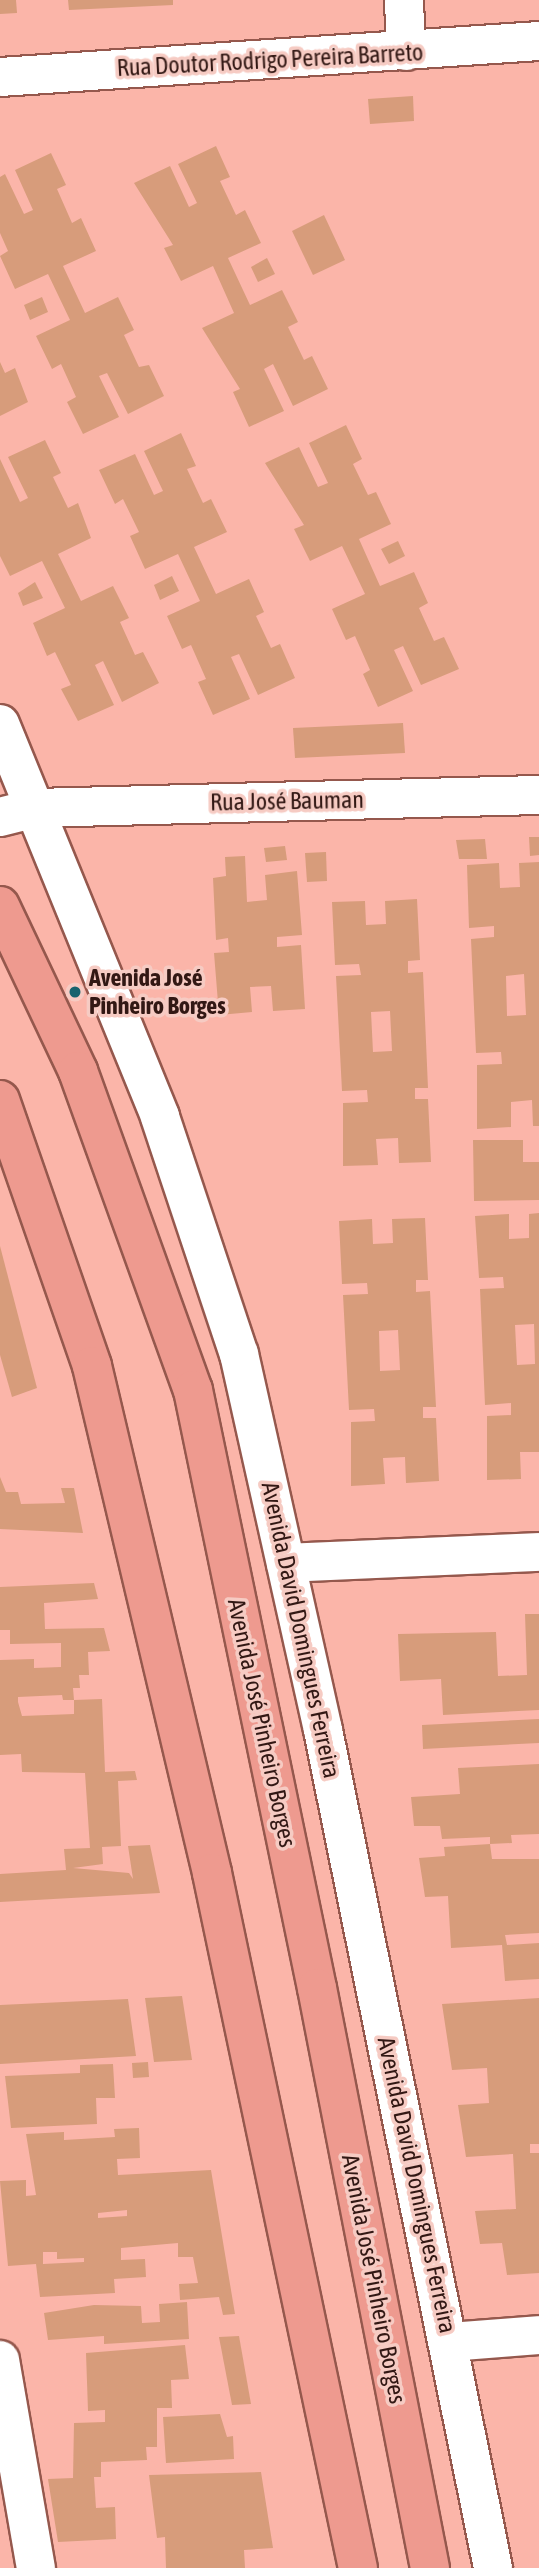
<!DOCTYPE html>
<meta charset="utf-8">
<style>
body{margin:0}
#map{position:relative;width:539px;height:2568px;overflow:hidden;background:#fbb5a9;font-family:"Asap Condensed",sans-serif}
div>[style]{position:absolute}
.building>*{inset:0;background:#d79c7b}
.roads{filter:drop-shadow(2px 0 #95584d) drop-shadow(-2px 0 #95584d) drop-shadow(0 2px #95584d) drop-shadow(0 -2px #95584d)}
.minor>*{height:38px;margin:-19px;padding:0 19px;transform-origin:19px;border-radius:19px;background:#fff}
.major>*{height:38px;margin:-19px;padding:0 19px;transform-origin:19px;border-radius:19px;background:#ee9a8f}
.dots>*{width:19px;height:19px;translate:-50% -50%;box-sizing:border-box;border:4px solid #f6cbc3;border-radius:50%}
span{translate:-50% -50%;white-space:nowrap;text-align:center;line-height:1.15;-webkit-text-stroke:7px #f6cbc3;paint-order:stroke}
.street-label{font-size:24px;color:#321814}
.poi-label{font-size:24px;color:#321814;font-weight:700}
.left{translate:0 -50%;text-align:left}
</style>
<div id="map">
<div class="building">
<div style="clip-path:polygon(0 0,16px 0,17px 13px,0 14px)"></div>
<div style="clip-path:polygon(68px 0,173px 0,173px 5px,69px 10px)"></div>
<div style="clip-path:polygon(413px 96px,414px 121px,370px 124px,368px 99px)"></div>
<div style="clip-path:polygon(216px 146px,230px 177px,220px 181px,236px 215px,245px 210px,261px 243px,228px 258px,250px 305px,282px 290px,298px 322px,288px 327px,304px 360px,312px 356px,328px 389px,293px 406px,273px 364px,264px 369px,284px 411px,249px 427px,233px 392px,240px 389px,202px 328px,234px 313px,213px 266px,181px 281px,164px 248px,173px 245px,134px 183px,170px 166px,189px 207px,197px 203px,178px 164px)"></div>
<div style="clip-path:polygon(51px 153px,66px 185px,57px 189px,72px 223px,81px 218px,96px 251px,63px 266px,85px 313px,118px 297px,134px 330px,124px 335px,139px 367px,149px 365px,164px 396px,128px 414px,107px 373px,99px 376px,119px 417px,83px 434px,67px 402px,76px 397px,61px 364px,52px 369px,36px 336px,70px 320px,48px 274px,15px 289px,0 256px,8px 251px,0 233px,0 177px,5px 174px,24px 214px,33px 210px,15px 170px)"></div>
<div style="clip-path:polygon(324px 215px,345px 260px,313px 275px,292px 231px)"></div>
<div style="clip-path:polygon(267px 258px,275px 274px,258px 282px,251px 267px)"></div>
<div style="clip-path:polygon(42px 297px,48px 312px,30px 320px,24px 305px)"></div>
<div style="clip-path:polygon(0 362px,5px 373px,15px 368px,28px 402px,0 416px)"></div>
<div style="clip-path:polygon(346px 425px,362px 459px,353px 464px,368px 495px,376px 492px,391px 524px,359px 539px,380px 586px,414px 572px,428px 603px,419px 608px,434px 641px,444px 637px,459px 669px,421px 685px,403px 646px,394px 650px,413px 691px,378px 707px,363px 674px,370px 670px,355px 636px,346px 640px,332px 609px,365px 594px,342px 546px,310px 561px,294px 529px,304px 525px,265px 463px,299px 447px,318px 487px,328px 483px,309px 443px)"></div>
<div style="clip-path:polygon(181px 433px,196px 466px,187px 469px,203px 503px,211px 499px,227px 532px,194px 547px,216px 594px,249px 579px,264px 612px,256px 616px,271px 648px,280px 644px,295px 678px,258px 695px,239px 654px,231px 657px,250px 699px,213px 715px,198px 682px,206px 679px,191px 645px,182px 649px,167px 616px,200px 601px,178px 554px,145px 569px,130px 536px,139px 532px,123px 499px,115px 504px,99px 470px,135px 454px,154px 495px,163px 491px,144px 451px)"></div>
<div style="clip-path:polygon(45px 440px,61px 473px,53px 477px,68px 508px,78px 503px,91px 538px,58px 554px,81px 601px,113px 586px,129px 618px,120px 622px,135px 655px,143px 652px,159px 683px,122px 702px,103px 661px,95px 665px,114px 705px,78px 721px,61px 689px,71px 685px,55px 652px,47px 656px,33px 623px,65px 608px,42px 561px,10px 576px,0 556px,0 459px,20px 502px,28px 498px,8px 457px)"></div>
<div style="clip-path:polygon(398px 541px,405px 556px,389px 564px,381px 549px)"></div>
<div style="clip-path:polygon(172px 576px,179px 591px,160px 600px,154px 585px)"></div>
<div style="clip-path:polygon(35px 582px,43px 598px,23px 606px,18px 593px)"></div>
<div style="clip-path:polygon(403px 723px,405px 753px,295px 758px,293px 728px)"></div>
<div style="clip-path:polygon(529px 837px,539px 837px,539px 855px,530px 856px)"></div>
<div style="clip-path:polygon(485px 839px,487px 859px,459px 859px,456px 840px)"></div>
<div style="clip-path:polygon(285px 846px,287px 860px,266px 862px,264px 848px)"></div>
<div style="clip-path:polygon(326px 852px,327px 881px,307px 882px,305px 853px)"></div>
<div style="clip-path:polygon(245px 856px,247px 902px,267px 900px,265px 875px,297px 871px,302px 935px,277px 937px,277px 947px,301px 945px,305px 1009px,273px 1011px,271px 986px,250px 987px,252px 1012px,219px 1015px,214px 953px,229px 952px,228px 938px,216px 940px,213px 878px,226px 876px,225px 857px)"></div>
<div style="clip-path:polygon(evenodd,539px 862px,539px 1126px,533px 1126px,532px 1100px,511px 1102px,511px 1127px,477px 1129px,477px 1065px,502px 1064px,501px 1052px,476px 1053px,471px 939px,494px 937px,494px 926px,469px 928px,467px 865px,499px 863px,500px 888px,520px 887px,519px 863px,539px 862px,524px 974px,526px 1015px,507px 1016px,506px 976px,524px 974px)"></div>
<div style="clip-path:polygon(evenodd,417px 899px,420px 960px,408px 961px,408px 973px,423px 972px,428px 1088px,415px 1088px,415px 1099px,428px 1099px,431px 1162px,399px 1163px,398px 1138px,376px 1139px,378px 1165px,343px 1166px,343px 1103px,368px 1102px,367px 1090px,342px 1091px,336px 976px,361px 975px,359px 964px,335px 965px,332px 902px,365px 901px,366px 925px,386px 924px,385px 901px,417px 899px,390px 1011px,392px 1051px,373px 1052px,371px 1012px,390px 1011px)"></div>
<div style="clip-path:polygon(473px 1140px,523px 1140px,523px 1162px,539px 1162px,539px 1200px,474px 1201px)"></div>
<div style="clip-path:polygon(evenodd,539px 1213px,539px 1452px,520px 1452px,521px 1479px,487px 1480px,487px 1416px,511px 1415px,511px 1403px,485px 1405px,480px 1289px,504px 1288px,503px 1277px,479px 1278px,475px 1216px,509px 1214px,509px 1239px,529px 1238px,529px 1214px,539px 1213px,534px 1324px,535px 1364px,517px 1365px,515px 1325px,534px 1324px)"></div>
<div style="clip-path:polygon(evenodd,425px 1218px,428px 1280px,416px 1280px,416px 1292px,430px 1291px,436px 1407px,423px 1407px,423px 1418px,436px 1418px,439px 1481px,406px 1483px,405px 1457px,383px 1458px,385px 1484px,351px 1486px,351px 1422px,375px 1421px,374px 1409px,349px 1410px,343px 1295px,368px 1294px,367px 1283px,342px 1284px,339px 1221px,372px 1219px,373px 1244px,393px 1243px,392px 1219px,425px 1218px,398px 1330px,400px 1370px,380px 1371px,379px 1331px,398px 1330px)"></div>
<div style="clip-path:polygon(0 1246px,37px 1388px,12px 1397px,0 1355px)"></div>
<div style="clip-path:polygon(0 1477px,6px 1492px,18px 1492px,21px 1504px,65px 1503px,61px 1488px,74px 1488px,83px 1533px,0 1529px)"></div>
<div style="clip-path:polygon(94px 1583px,98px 1599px,44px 1603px,45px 1629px,104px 1628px,110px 1651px,88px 1652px,89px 1675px,79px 1675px,80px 1688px,73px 1688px,74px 1700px,63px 1700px,62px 1695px,18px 1697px,18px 1702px,22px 1716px,74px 1714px,74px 1700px,102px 1699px,105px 1772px,135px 1771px,137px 1780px,118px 1781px,121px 1846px,102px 1847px,103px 1864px,73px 1868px,129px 1873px,133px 1879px,128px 1846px,150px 1845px,160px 1893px,0 1902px,0 1874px,66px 1870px,64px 1849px,90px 1848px,85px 1773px,22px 1772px,21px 1754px,0 1755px,0 1660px,34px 1659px,34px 1668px,61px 1667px,61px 1643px,10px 1644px,10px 1630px,0 1630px,0 1587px)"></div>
<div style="clip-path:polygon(525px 1614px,539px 1614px,539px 1710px,443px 1715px,441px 1679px,400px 1681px,398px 1634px,496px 1632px,498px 1676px,527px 1675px)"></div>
<div style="clip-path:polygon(539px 1719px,539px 1743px,423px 1749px,422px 1725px)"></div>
<div style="clip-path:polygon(539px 1764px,539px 1834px,511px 1835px,512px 1843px,490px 1844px,490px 1837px,442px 1839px,440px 1826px,414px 1826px,411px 1797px,460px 1794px,458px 1768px)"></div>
<div style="clip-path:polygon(490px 1844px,492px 1859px,539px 1859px,539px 1933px,505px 1935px,507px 1945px,539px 1943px,539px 1979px,505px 1981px,502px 1945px,451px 1948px,448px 1896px,425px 1897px,419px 1858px,445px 1856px,444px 1847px)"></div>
<div style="clip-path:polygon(182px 1996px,192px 2060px,154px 2062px,145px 1998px)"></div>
<div style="clip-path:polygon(539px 1998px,539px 2144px,530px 2144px,530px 2153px,539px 2153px,539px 2273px,507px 2275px,502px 2243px,480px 2244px,475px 2211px,516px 2209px,513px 2154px,466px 2157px,458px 2105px,489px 2103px,487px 2068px,452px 2070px,442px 2004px)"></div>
<div style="clip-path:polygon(128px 1999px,136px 2056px,0 2064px,0 2005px)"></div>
<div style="clip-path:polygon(148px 2062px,149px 2077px,133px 2078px,132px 2063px)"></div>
<div style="clip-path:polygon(113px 2064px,115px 2098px,96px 2098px,97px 2124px,11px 2128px,5px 2076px,80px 2073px,80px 2065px)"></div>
<div style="clip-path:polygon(evenodd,139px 2128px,140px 2158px,117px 2159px,118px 2175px,211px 2170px,235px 2314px,223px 2315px,219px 2297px,180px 2300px,179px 2284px,198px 2283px,193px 2257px,178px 2257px,178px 2243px,121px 2248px,121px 2260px,145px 2259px,146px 2277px,114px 2279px,115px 2293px,40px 2297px,36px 2264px,8px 2266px,0 2181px,26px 2180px,26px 2196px,36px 2195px,26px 2134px,64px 2132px,64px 2140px,115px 2137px,114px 2129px,139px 2128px,127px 2210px,127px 2216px,98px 2218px,98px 2213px,127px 2210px,139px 2128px,43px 2252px,57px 2252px,57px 2259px,84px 2258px,84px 2262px,43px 2264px,43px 2252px)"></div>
<div style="clip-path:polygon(187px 2302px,189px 2339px,104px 2344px,104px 2336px,48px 2340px,44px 2313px,94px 2305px,141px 2306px,142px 2323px,160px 2322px,159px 2304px)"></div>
<div style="clip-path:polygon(239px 2336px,251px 2404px,232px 2405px,219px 2337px)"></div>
<div style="clip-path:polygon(185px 2345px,189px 2379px,171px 2380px,172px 2408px,157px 2408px,157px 2447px,146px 2447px,147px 2460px,101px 2462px,101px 2477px,94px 2477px,96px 2508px,115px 2507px,116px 2539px,58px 2542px,48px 2479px,73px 2478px,74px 2423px,105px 2422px,105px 2410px,88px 2411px,86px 2353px)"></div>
<div style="clip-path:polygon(220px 2414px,227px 2437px,233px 2436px,234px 2459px,166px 2463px,163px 2417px)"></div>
<div style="clip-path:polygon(261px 2472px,273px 2548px,244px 2550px,245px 2568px,166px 2568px,165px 2537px,157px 2538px,149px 2475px)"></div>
</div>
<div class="roads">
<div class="minor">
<div style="left:404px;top:0;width:51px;rotate:87.8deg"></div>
<div style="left:0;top:77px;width:540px;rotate:-3.82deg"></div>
<div style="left:0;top:724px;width:424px;rotate:67.8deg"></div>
<div style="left:160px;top:1117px;width:250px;rotate:71.6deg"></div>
<div style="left:239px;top:1354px;width:385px;rotate:77.4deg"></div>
<div style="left:323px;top:1730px;width:855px;rotate:78.53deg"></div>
<div style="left:0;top:817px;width:36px;rotate:-14deg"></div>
<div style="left:35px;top:808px;width:504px;rotate:-1.48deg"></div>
<div style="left:286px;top:1563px;width:253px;rotate:-2.5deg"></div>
<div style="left:449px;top:2342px;width:90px;rotate:-4.4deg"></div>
<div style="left:0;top:2360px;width:211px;rotate:80.2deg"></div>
</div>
<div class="major">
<div style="left:0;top:906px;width:183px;rotate:64.7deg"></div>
<div style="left:78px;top:1071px;width:339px;rotate:70.2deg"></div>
<div style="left:193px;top:1390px;width:611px;rotate:78.29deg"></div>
<div style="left:317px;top:1988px;width:591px;rotate:78.98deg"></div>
<div style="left:0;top:1100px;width:281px;rotate:70.9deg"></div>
<div style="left:92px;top:1366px;width:521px;rotate:76.68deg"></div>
<div style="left:212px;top:1873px;width:710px;rotate:78.14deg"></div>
</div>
</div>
<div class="dots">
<div style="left:75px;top:992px;background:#17636e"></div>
</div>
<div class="street-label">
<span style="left:270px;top:60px;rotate:-3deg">Rua Doutor Rodrigo Pereira Barreto</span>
<span style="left:287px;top:801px;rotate:-1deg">Rua José Bauman</span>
<span style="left:301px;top:1630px;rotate:78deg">Avenida David Domingues Ferreira</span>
<span style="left:262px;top:1723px;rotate:78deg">Avenida José Pinheiro Borges</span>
<span style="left:417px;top:2185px;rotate:78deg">Avenida David Domingues Ferreira</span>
<span style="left:374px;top:2279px;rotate:79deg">Avenida José Pinheiro Borges</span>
</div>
<div class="poi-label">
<span class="left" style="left:89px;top:992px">Avenida José<br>Pinheiro Borges</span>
</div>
</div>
